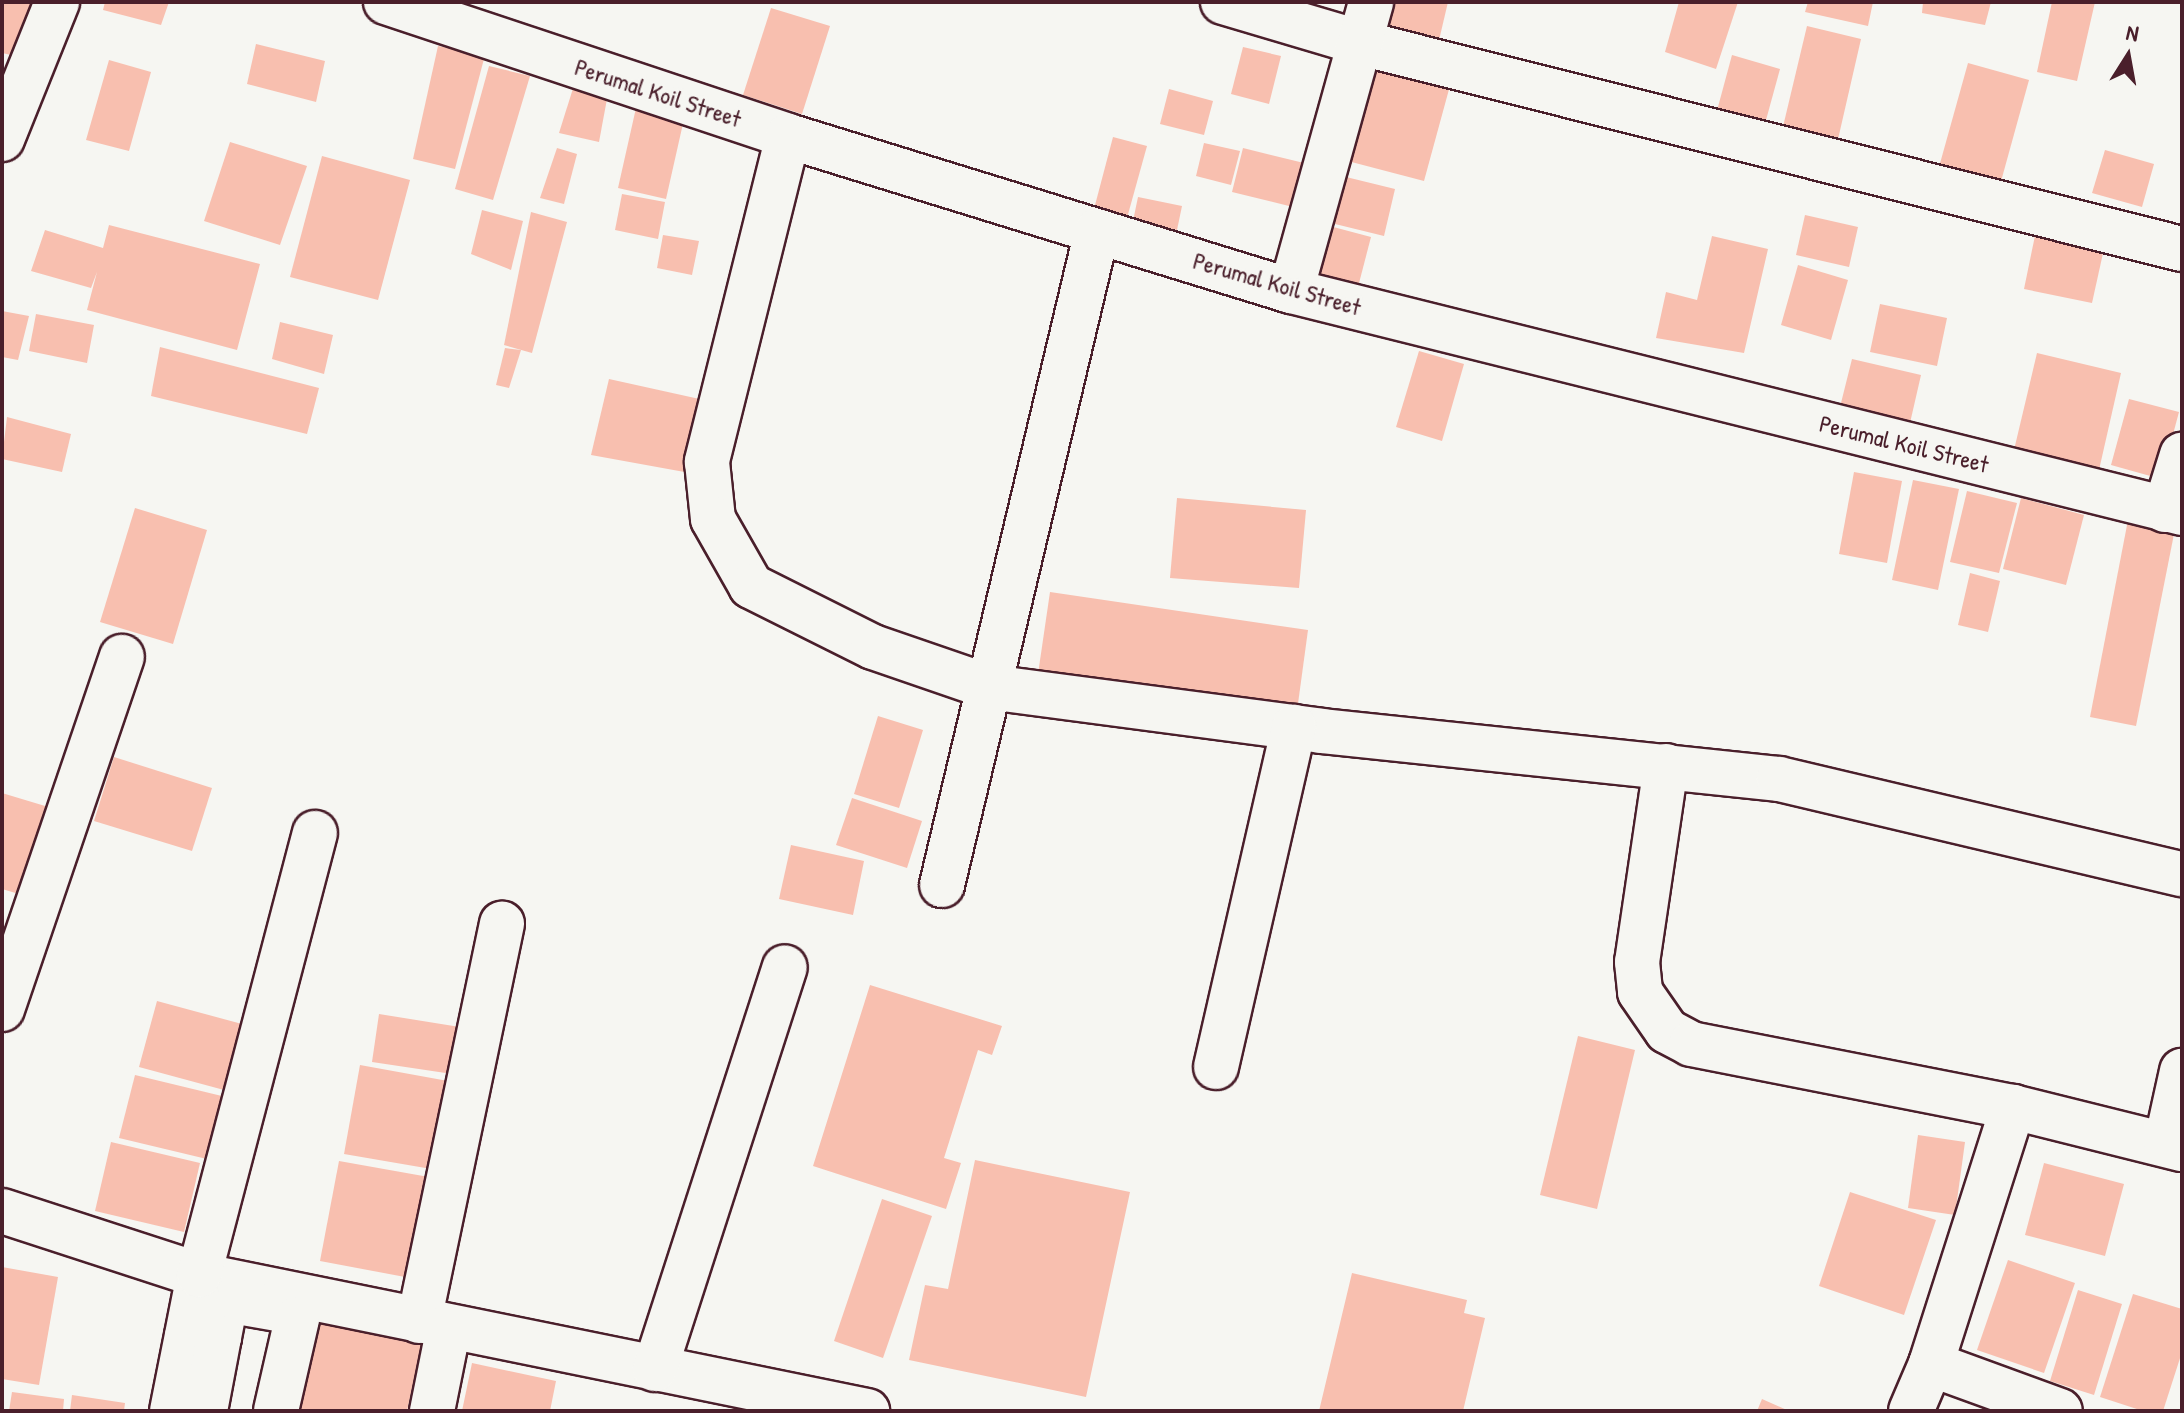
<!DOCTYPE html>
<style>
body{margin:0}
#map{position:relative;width:2184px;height:1413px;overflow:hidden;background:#f6f6f2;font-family:"Patrick Hand",sans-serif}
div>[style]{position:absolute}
.building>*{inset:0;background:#f8bfaf}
.roads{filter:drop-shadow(2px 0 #4a1f2b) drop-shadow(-2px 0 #4a1f2b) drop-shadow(0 2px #4a1f2b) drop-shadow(0 -2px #4a1f2b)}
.minor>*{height:44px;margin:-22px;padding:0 22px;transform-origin:22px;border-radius:22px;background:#f6f6f2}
.major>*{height:44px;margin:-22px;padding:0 22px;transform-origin:22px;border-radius:22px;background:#f6f6f2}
span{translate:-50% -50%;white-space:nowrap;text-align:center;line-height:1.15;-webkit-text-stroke:6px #f6f6f2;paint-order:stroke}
.street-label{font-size:24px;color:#4a1f2b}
.frame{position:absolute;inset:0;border:4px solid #4a1f2b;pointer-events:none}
.north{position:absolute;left:2088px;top:16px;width:80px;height:80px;-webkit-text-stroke:6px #f6f6f2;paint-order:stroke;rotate:11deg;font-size:22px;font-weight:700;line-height:32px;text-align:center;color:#4a1f2b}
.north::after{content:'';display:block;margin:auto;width:28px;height:36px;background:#4a1f2b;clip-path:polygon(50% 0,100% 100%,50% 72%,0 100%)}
</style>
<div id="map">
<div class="building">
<div style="clip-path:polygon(2px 2px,47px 2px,30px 59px,2px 53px)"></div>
<div style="clip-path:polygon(105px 2px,169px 2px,161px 25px,103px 10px)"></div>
<div style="clip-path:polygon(1392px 2px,1448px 2px,1436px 53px,1383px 41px)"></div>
<div style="clip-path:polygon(1679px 2px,1738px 2px,1716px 69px,1665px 52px)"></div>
<div style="clip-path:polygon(1808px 2px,1873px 2px,1868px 26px,1805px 12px)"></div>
<div style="clip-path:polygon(1923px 2px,1991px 2px,1985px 25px,1922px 13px)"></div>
<div style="clip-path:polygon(2052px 2px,2095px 2px,2077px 81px,2037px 72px)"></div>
<div style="clip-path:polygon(771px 8px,830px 26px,802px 114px,743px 95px)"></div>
<div style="clip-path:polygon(1807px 26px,1861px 39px,1836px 148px,1781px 135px)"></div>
<div style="clip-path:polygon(256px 44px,325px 61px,316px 102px,247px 84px)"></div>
<div style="clip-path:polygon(438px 46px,485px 55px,455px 169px,413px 159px)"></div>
<div style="clip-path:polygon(1243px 47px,1281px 56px,1269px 104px,1231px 94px)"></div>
<div style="clip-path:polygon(1732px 55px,1780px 69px,1763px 131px,1715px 118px)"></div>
<div style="clip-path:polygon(109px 60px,151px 72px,129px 151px,86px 140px)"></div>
<div style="clip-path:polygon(1365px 60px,1451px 82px,1424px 181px,1340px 159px)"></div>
<div style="clip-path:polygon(1968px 63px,2029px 80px,2000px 185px,1939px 167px)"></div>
<div style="clip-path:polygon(489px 66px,530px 76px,493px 200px,455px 189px)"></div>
<div style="clip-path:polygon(575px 82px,609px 88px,599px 142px,559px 133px)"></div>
<div style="clip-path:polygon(1169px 89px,1213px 101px,1204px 135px,1160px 124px)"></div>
<div style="clip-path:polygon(636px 108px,684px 119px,666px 199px,618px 188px)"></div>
<div style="clip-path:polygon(1113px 137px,1147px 146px,1127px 218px,1094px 209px)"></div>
<div style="clip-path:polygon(230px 142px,307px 166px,280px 245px,204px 221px)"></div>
<div style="clip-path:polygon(1204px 143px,1240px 151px,1231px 185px,1196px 176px)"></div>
<div style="clip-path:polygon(557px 148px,577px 154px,564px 204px,540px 198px)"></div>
<div style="clip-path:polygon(1243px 148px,1304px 163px,1293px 207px,1232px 192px)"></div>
<div style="clip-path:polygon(2105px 150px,2154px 164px,2142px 207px,2092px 193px)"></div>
<div style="clip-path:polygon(322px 156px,410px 180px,378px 300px,290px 277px)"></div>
<div style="clip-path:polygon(1342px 176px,1395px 189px,1384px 236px,1331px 223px)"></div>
<div style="clip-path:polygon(622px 194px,665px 202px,658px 239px,615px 230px)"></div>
<div style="clip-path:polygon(1138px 197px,1182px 206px,1177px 230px,1133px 221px)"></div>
<div style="clip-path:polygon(482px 210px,523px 221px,511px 270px,471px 254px)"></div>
<div style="clip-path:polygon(531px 212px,567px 222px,532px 353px,504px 345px)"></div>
<div style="clip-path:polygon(1805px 215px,1858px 227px,1849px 267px,1796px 255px)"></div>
<div style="clip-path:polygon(2038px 221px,2107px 235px,2092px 303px,2024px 289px)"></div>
<div style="clip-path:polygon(1322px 224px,1371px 237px,1358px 287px,1310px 275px)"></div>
<div style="clip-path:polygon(109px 225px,260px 264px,237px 350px,87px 310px,97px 272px,91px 288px,31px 271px,45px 230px,103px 248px)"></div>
<div style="clip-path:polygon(663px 235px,699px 241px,692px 275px,657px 268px)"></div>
<div style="clip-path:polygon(1712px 236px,1768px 249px,1744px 353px,1656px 338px,1666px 292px,1697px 300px)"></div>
<div style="clip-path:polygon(1798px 265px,1848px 280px,1831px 340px,1781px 325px)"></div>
<div style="clip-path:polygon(1880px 304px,1947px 318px,1937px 366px,1870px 352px)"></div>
<div style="clip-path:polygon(2px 311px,29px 316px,18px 360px,2px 357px)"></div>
<div style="clip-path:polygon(36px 314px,94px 325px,87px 363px,29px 351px)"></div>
<div style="clip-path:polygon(280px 322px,333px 335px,324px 374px,272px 359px)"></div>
<div style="clip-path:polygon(160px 347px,319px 388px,307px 434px,151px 396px)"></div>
<div style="clip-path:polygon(505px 348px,521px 350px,509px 388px,496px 385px)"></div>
<div style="clip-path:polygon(1419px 351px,1464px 364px,1442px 441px,1396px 427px)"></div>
<div style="clip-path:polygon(2037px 353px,2121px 373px,2099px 470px,2014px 450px)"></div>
<div style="clip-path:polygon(1852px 359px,1921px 375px,1910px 423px,1840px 407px)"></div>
<div style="clip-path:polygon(609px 379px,704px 400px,690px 473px,591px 455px)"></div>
<div style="clip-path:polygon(2129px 399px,2179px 412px,2161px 479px,2111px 465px)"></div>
<div style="clip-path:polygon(7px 417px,71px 434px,62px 472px,2px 459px)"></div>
<div style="clip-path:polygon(1854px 472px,1902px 481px,1887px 563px,1839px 554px)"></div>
<div style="clip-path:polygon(1913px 480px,1959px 489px,1938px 590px,1892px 580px)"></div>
<div style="clip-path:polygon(1967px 491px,2017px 503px,1999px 573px,1950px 562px)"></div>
<div style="clip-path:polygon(1177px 498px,1306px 510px,1299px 588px,1170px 578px)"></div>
<div style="clip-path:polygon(2021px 498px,2084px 515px,2066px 585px,2003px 569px)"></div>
<div style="clip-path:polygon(135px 508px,207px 530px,173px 644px,100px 622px)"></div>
<div style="clip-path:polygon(2128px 520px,2175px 529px,2136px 726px,2090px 717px)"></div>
<div style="clip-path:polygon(1970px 573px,2000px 581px,1988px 632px,1958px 625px)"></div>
<div style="clip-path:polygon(1050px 592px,1308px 630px,1297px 711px,1038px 674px)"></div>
<div style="clip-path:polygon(878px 716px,923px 730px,899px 808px,854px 794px)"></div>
<div style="clip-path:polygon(114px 757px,212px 788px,192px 851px,94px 821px)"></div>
<div style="clip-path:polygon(2px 793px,55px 809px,29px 897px,2px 889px)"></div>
<div style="clip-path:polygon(852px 798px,922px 821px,907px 868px,836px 845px)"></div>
<div style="clip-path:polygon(791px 845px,864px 861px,853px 915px,779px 899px)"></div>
<div style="clip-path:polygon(870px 985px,1002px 1026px,992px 1055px,978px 1050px,944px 1158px,961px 1163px,946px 1209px,813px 1166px)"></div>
<div style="clip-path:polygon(157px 1001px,242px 1024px,224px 1090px,139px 1067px)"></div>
<div style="clip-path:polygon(379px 1014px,466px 1028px,459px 1075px,372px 1062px)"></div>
<div style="clip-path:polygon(1578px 1036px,1635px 1050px,1597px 1209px,1540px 1195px)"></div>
<div style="clip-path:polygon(360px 1065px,459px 1083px,443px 1171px,344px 1154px)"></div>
<div style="clip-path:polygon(135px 1075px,226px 1097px,211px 1160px,119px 1138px)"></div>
<div style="clip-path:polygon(1918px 1135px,1965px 1142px,1955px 1215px,1908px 1208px)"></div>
<div style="clip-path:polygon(111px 1142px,200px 1163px,184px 1232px,95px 1211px)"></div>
<div style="clip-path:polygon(975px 1160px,1130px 1192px,1086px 1397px,909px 1360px,925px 1285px,948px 1289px)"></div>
<div style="clip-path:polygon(339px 1161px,440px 1179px,421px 1280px,320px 1261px)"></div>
<div style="clip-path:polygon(2044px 1163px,2124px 1184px,2105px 1256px,2025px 1235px)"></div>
<div style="clip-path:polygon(1850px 1192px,1936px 1220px,1904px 1315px,1819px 1286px)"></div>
<div style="clip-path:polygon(882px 1199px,932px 1216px,883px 1358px,834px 1341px)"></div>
<div style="clip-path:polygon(2008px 1260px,2075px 1283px,2044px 1373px,1977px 1350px)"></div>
<div style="clip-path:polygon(2px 1267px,58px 1277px,39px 1385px,2px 1379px)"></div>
<div style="clip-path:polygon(1352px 1273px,1467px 1300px,1464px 1313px,1485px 1318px,1463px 1411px,1319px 1411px)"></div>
<div style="clip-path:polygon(2078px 1290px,2122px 1304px,2094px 1395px,2050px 1381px)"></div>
<div style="clip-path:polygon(2133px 1294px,2182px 1309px,2182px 1352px,2163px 1411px,2143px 1411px,2100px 1397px)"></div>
<div style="clip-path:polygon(320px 1321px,422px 1344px,407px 1411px,300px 1411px)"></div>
<div style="clip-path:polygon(472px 1363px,556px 1381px,550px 1411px,462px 1411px)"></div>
<div style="clip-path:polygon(12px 1392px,64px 1399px,63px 1411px,9px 1411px)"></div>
<div style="clip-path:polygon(72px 1395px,125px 1403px,124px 1411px,70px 1411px)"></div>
<div style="clip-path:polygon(1762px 1399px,1789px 1411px,1757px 1411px)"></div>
</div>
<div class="roads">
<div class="minor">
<div style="left:386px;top:2px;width:424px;rotate:18.4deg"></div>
<div style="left:788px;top:136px;width:526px;rotate:17.13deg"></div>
<div style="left:1291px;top:291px;width:918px;rotate:13.99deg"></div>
<div style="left:1223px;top:2px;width:144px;rotate:16.5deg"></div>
<div style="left:1361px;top:43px;width:846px;rotate:14.09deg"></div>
<div style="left:788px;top:136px;width:336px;rotate:104deg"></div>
<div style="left:707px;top:462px;width:57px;rotate:84deg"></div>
<div style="left:713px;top:519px;width:77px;rotate:60.4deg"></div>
<div style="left:751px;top:586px;width:136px;rotate:26.6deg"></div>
<div style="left:873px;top:647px;width:123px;rotate:19deg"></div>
<div style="left:989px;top:687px;width:335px;rotate:7.5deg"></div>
<div style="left:1321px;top:731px;width:461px;rotate:6deg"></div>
<div style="left:1779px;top:779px;width:414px;rotate:13.3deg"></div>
<div style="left:1291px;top:291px;width:300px;rotate:-74.5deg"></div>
<div style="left:2165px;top:510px;width:58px;rotate:-72.8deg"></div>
<div style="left:1666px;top:766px;width:198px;rotate:98.4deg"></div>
<div style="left:1637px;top:962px;width:30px;rotate:84deg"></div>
<div style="left:1640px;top:992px;width:47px;rotate:55.3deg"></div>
<div style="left:1667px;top:1031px;width:27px;rotate:28deg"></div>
<div style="left:1691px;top:1044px;width:328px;rotate:11.1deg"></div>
<div style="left:2013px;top:1107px;width:174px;rotate:14deg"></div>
<div style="left:942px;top:885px;width:672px;rotate:-76.67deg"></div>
<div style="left:2px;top:1009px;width:372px;rotate:-71.2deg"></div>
<div style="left:1216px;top:1067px;width:349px;rotate:-77.1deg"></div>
<div style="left:2166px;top:1144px;width:75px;rotate:-77.6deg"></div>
<div style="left:2px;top:1211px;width:207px;rotate:18deg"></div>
<div style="left:199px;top:1275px;width:682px;rotate:11.51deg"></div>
<div style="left:419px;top:1321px;width:406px;rotate:-78.2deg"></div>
<div style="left:187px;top:1336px;width:32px;rotate:2deg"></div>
<div style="left:219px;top:1337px;width:31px;rotate:-79deg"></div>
<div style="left:225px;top:1307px;width:9px;rotate:-41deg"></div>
<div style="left:232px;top:1301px;width:58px;rotate:10deg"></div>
<div style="left:289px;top:1311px;width:11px;rotate:45deg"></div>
<div style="left:297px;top:1319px;width:94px;rotate:102.9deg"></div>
<div style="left:1931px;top:1364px;width:137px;rotate:20deg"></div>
<div style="left:655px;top:1369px;width:422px;rotate:-72.1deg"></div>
<div style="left:172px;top:1411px;width:139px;rotate:-78.8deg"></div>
<div style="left:199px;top:1275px;width:457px;rotate:-75.3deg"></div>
<div style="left:205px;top:1411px;width:75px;rotate:-79.3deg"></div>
<div style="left:432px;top:1411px;width:86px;rotate:-78.6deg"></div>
<div style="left:1911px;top:1411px;width:51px;rotate:-66.9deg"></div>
<div style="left:1931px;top:1364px;width:270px;rotate:-72.3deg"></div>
</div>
<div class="major">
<div style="left:2px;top:139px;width:148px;rotate:-68.1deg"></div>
</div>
</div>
<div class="street-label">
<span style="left:658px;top:93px;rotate:18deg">Perumal Koil Street</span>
<span style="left:1277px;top:284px;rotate:16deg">Perumal Koil Street</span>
<span style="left:1904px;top:444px;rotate:14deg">Perumal Koil Street</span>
</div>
<div class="frame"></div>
<div class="north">N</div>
</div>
